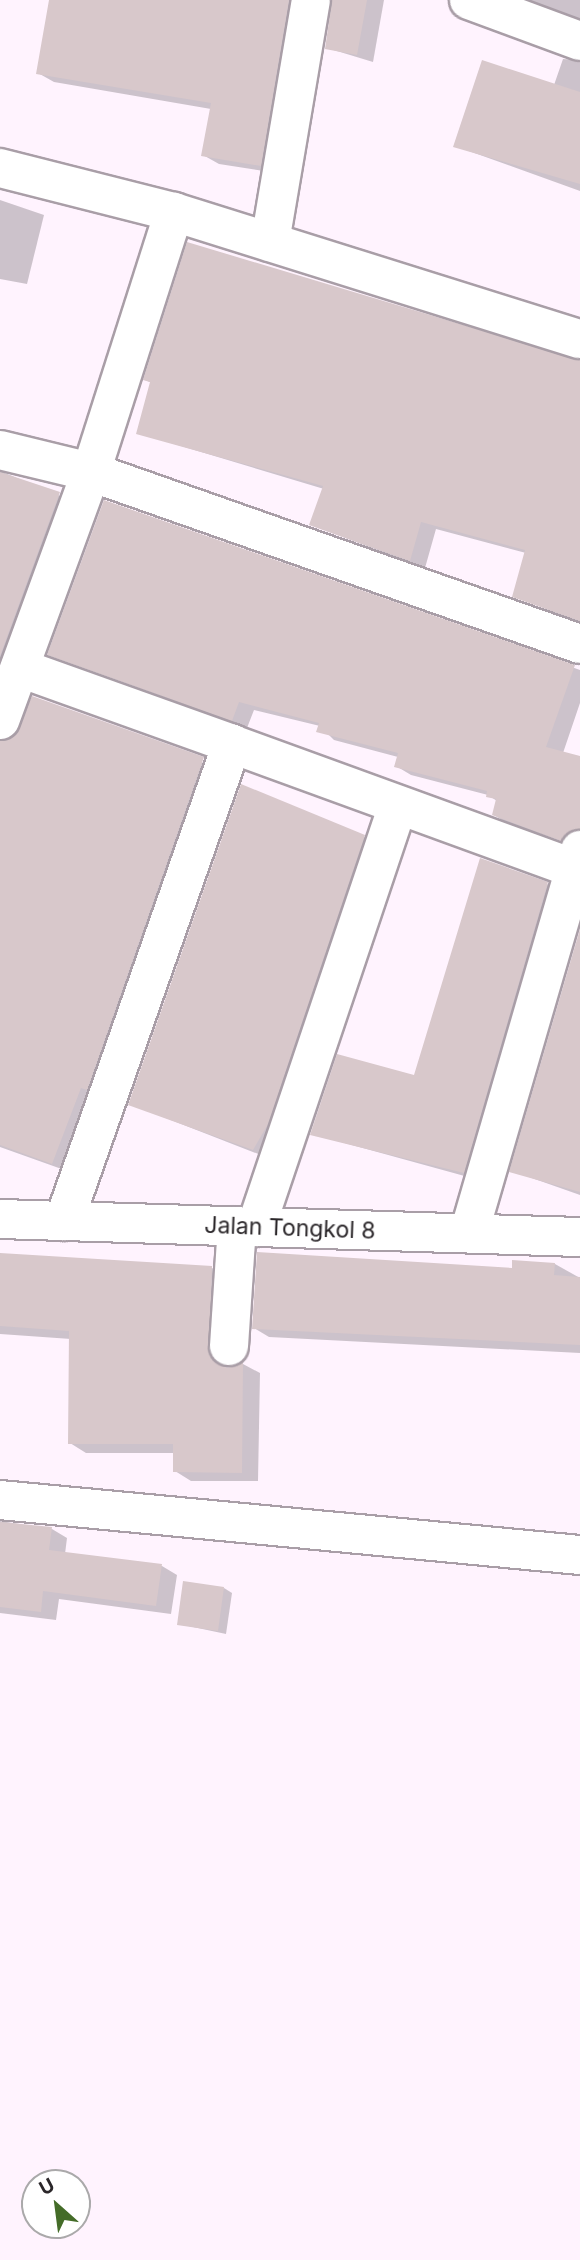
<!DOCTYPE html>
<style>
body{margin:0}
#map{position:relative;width:580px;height:2260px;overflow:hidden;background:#fff3fe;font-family:Inter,sans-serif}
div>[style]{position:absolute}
.shadow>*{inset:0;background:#0003}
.building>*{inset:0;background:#d8c8cb}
.roads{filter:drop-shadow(2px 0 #a99ea7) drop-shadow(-2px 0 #a99ea7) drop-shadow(0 2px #a99ea7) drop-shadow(0 -2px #a99ea7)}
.minor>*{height:38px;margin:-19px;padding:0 19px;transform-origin:19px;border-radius:19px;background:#fff}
span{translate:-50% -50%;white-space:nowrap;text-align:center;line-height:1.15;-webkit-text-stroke:7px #fff;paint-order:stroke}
.street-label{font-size:23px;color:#2b272a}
.north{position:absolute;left:21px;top:2169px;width:70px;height:70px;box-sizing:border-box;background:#fff;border:2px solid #aaa9aa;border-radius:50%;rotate:332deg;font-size:19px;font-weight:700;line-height:28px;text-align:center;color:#2b272a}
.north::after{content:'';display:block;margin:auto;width:24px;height:32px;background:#446c28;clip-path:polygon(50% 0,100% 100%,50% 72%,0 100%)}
</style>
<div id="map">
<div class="shadow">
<div style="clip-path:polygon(51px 0,309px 0,277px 173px,219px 164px,203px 155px,211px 109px,54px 82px,38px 73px)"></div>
<div style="clip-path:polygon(333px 0,384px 0,373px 62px,327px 48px)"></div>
<div style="clip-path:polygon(529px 0,580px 0,580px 19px)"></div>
<div style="clip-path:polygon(563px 59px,580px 60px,580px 191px,455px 146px,554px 85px)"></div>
<div style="clip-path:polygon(0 200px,44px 215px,27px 284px,0 279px)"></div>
<div style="clip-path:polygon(580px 376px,580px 623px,514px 596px,526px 553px,436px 529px,425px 568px,311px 525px,324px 489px,138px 433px,152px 383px,145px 380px)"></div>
<div style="clip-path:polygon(0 471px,77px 503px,0 712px)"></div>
<div style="clip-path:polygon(105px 502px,580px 670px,580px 703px,563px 753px,580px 758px,580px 846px,509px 824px,494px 815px,497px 801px,488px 795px,411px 775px,396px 766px,398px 757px,334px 740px,320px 726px,254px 710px,247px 728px,49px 654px)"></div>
<div style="clip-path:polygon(33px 698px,220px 769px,70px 1172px,0 1147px,0 741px,15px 739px)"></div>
<div style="clip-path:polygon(364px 837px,382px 847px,271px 1159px,130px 1104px)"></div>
<div style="clip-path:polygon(547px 884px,563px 893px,479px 1180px,312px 1134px,415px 1077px)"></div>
<div style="clip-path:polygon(580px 935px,580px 1195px,512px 1171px)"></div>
<div style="clip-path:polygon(0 1255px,212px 1268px,229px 1278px,225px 1366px,243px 1364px,260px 1373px,258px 1481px,191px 1481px,175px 1471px,175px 1453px,86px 1453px,70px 1443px,71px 1339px,0 1334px)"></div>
<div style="clip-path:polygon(555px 1264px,580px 1278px,580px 1353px,269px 1337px,254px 1328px)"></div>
<div style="clip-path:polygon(0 1521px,52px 1529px,67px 1538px,65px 1554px,162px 1566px,177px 1575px,171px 1614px,59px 1599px,56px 1620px,0 1613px)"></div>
<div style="clip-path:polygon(224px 1588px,232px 1593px,226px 1634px,179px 1624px)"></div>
</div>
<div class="building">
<div style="clip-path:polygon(49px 0,289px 0,261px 166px,201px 156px,211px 103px,36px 74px)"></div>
<div style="clip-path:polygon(332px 0,367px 0,357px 55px,325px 49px)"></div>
<div style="clip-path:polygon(482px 60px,580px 92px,580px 184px,453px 147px)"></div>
<div style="clip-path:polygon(187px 242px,580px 360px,580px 621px,512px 597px,525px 550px,421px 522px,410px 561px,309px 525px,323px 486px,136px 434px,150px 382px,143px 380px)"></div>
<div style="clip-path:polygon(0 472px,60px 492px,0 656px)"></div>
<div style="clip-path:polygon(104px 500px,575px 665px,546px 747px,580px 756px,580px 829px,561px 841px,492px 815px,496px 799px,486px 797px,487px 791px,394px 767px,398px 753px,316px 732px,319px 723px,239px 702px,232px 721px,47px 655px)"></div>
<div style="clip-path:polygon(32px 696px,204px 757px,87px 1090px,81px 1088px,52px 1164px,0 1145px,0 741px,14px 736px)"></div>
<div style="clip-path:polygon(241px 784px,365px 835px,268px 1124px,253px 1150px,128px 1105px)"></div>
<div style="clip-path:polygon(480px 858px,548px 882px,464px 1173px,310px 1135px,337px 1054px,414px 1075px)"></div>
<div style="clip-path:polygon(580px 929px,580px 1192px,509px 1172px)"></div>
<div style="clip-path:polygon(257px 1252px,512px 1268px,512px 1260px,555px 1263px,554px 1275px,580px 1277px,580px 1345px,252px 1329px)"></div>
<div style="clip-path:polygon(0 1253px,212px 1266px,209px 1355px,227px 1368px,243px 1362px,242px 1473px,173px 1472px,173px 1444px,68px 1444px,69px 1331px,0 1326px)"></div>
<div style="clip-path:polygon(0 1522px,52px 1527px,49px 1550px,162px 1564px,156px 1606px,43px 1591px,41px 1612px,0 1607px)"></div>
<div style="clip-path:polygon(183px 1581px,224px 1587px,218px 1631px,177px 1625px)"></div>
</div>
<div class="roads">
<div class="minor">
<div style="left:469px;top:0;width:118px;rotate:20.3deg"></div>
<div style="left:0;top:168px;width:179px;rotate:14.2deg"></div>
<div style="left:174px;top:212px;width:425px;rotate:17.4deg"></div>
<div style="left:174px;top:212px;width:273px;rotate:107.7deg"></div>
<div style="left:91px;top:472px;width:518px;rotate:19.38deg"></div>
<div style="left:270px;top:242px;width:245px;rotate:-80.4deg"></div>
<div style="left:0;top:450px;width:94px;rotate:13.6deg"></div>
<div style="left:91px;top:472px;width:264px;rotate:110.1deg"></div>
<div style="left:20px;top:668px;width:225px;rotate:19.7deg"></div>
<div style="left:0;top:1219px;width:580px;rotate:1.78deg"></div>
<div style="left:64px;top:1221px;width:506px;rotate:-70.6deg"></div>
<div style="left:232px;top:744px;width:365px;rotate:20deg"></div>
<div style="left:256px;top:1227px;width:445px;rotate:-71.4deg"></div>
<div style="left:469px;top:1233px;width:399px;rotate:-73.8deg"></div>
<div style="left:229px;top:1346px;width:120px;rotate:-86.2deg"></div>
<div style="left:0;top:1500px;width:583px;rotate:5.42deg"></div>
</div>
</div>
<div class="street-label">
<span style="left:290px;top:1228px;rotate:2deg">Jalan Tongkol 8</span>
</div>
<div class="north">U</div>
</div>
